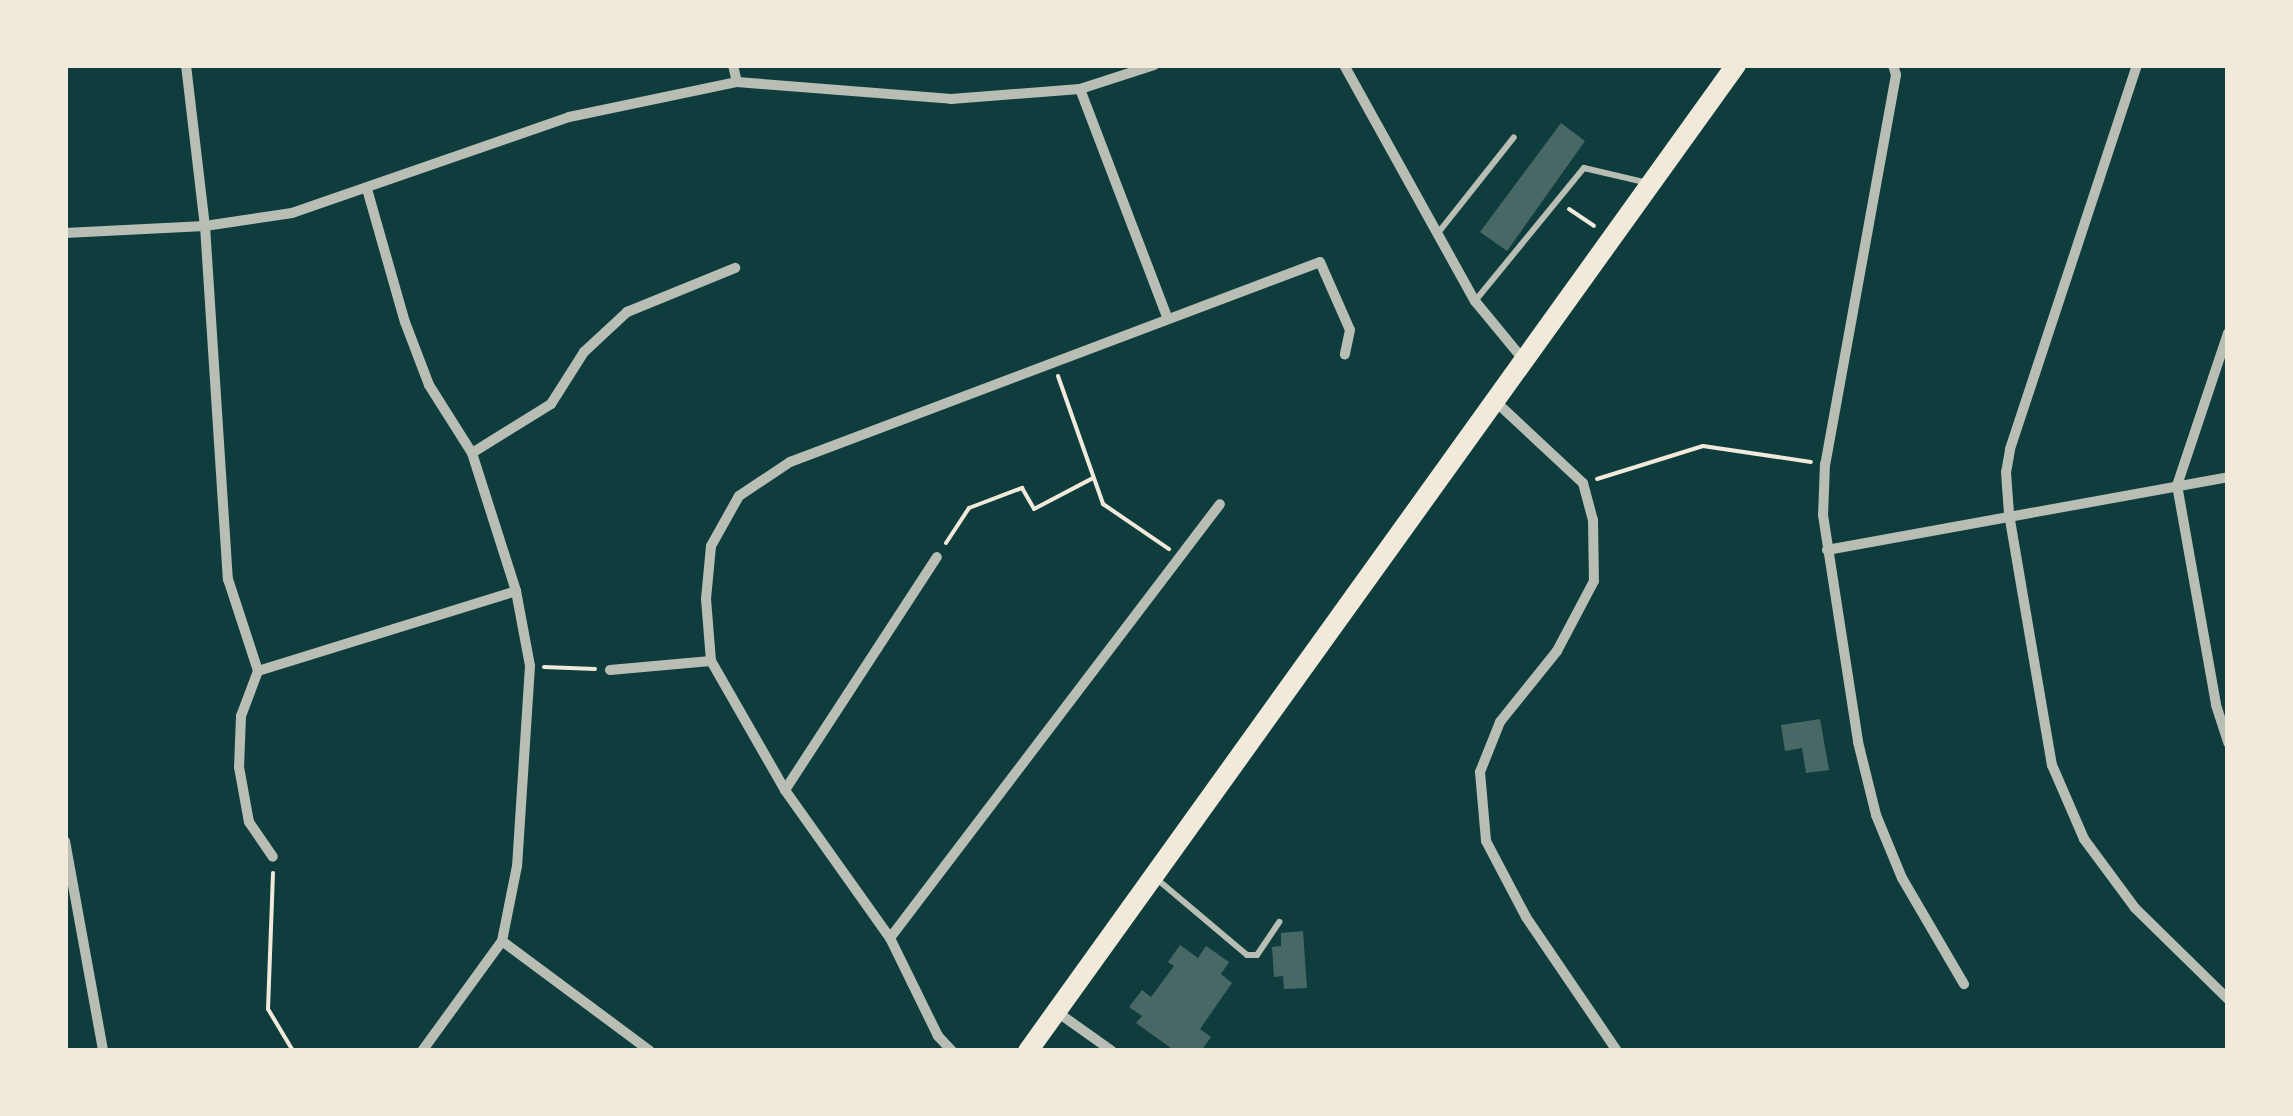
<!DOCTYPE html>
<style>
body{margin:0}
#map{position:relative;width:2293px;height:1116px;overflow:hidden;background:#0f3d3e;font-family:Barlow,sans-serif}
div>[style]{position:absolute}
.building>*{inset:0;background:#486865}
.path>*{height:4px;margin:-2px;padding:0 2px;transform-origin:2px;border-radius:2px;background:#f1e9da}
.service>*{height:6px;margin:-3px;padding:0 3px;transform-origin:3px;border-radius:3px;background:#b8beb3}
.minor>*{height:10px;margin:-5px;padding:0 5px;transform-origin:5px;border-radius:5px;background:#b8beb3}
.primary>*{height:20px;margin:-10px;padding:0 10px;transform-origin:10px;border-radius:10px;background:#f1e9da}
span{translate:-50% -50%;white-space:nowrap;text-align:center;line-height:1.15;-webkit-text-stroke:8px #f1e9da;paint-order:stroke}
.frame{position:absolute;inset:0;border:68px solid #f1e9da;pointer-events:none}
</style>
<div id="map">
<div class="building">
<div style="clip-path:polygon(1561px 123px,1585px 141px,1507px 251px,1480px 232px)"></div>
<div style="clip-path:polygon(1820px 719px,1829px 770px,1806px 773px,1802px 748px,1785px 751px,1781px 725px)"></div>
<div style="clip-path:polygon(1303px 931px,1307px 988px,1284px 989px,1283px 976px,1274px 977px,1272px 947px,1281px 946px,1281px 933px)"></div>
<div style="clip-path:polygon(1180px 945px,1198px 958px,1206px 946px,1229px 962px,1221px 974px,1232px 983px,1200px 1029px,1211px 1037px,1201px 1051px,1175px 1051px,1136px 1023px,1142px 1016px,1129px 1007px,1142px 990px,1151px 997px,1174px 966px,1168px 962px)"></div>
</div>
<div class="path">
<div style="left:1569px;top:209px;width:30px;rotate:34deg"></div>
<div style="left:1058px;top:376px;width:136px;rotate:70.6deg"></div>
<div style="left:1103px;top:504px;width:80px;rotate:34.3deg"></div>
<div style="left:1597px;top:479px;width:111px;rotate:-17.3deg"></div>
<div style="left:1703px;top:446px;width:109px;rotate:8.4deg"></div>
<div style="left:946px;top:543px;width:42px;rotate:-56.7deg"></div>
<div style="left:969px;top:508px;width:57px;rotate:-20.7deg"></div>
<div style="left:1022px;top:488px;width:24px;rotate:60deg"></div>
<div style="left:1034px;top:509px;width:67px;rotate:-27.7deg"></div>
<div style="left:544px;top:667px;width:51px;rotate:2.2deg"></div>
<div style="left:273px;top:873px;width:136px;rotate:92.1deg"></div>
<div style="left:268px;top:1009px;width:49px;rotate:59.2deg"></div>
</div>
<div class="service">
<div style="left:1438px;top:233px;width:122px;rotate:-51.6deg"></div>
<div style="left:1475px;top:301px;width:172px;rotate:-50.7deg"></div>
<div style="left:1584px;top:168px;width:62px;rotate:13.1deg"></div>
<div style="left:1158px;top:880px;width:116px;rotate:40.1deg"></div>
<div style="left:1247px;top:955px;width:10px"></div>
<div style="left:1257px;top:955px;width:40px;rotate:-56deg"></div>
</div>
<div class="minor">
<div style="left:186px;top:65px;width:162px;rotate:83.3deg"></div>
<div style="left:205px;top:226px;width:354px;rotate:86.3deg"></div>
<div style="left:228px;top:579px;width:97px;rotate:71.9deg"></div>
<div style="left:258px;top:671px;width:270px;rotate:-17.2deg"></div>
<div style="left:733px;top:65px;width:17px;rotate:77deg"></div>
<div style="left:1344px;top:65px;width:270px;rotate:61deg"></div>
<div style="left:1475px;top:301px;width:74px;rotate:50.5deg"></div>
<div style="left:1893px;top:65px;width:10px;rotate:73deg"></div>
<div style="left:1896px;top:75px;width:395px;rotate:100.3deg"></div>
<div style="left:1825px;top:464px;width:51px;rotate:92.2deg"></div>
<div style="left:1823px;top:515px;width:230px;rotate:81.2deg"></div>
<div style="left:1858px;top:742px;width:75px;rotate:76.1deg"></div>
<div style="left:1876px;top:815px;width:68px;rotate:67.6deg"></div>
<div style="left:1902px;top:878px;width:123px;rotate:59.7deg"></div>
<div style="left:2137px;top:65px;width:405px;rotate:108.3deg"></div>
<div style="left:2010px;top:450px;width:22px;rotate:100deg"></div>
<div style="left:2006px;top:472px;width:42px;rotate:85.9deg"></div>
<div style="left:2009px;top:514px;width:255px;rotate:80.3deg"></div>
<div style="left:2052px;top:765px;width:81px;rotate:66.6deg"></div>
<div style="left:2084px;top:839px;width:86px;rotate:53.5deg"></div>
<div style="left:2135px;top:908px;width:130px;rotate:44.4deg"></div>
<div style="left:1080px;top:89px;width:246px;rotate:69.1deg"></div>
<div style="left:367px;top:189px;width:138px;rotate:74.1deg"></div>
<div style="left:405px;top:322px;width:67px;rotate:69.1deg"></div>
<div style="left:429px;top:385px;width:80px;rotate:57.7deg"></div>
<div style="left:472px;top:453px;width:145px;rotate:72.3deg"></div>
<div style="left:516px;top:591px;width:76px;rotate:79.4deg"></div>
<div style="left:530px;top:666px;width:200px;rotate:93.7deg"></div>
<div style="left:517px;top:866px;width:76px;rotate:101.3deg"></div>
<div style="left:502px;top:941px;width:136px;rotate:126deg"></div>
<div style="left:65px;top:233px;width:140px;rotate:-2.9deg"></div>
<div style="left:205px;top:226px;width:88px;rotate:-8.5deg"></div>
<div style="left:292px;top:213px;width:293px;rotate:-19.1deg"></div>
<div style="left:569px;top:117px;width:172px;rotate:-11.8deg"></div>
<div style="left:737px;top:82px;width:215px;rotate:4.5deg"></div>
<div style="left:951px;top:99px;width:129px;rotate:-4.4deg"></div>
<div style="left:1080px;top:89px;width:78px;rotate:-18deg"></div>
<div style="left:2228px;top:333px;width:160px;rotate:108.5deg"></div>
<div style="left:2177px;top:485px;width:223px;rotate:79.9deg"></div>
<div style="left:2216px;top:705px;width:40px;rotate:72deg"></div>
<div style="left:1495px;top:401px;width:120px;rotate:43deg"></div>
<div style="left:1583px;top:483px;width:38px;rotate:75deg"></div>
<div style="left:1593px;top:520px;width:61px;rotate:89.1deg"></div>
<div style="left:1594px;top:581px;width:79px;rotate:117.9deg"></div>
<div style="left:1557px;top:651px;width:91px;rotate:128.8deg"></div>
<div style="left:1500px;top:722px;width:54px;rotate:111.8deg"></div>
<div style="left:1480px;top:772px;width:69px;rotate:85deg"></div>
<div style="left:1486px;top:841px;width:86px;rotate:62.2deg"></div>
<div style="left:1526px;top:917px;width:162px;rotate:55.8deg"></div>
<div style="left:472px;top:453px;width:93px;rotate:-31.8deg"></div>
<div style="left:551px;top:404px;width:62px;rotate:-57.6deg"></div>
<div style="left:584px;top:352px;width:59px;rotate:-42.9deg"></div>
<div style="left:627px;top:312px;width:117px;rotate:-22.2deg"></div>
<div style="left:1827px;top:550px;width:408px;rotate:-10.3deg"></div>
<div style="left:610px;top:670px;width:101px;rotate:-5.1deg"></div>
<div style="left:258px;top:671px;width:48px;rotate:110.7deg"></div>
<div style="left:241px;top:716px;width:51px;rotate:92.2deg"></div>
<div style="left:239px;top:767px;width:56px;rotate:79.7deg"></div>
<div style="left:249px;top:822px;width:42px;rotate:55.6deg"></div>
<div style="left:785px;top:790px;width:278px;rotate:-56.9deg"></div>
<div style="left:65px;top:841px;width:213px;rotate:79.7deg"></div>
<div style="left:890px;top:938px;width:545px;rotate:-52.75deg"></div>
<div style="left:502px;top:941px;width:184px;rotate:36.6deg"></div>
<div style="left:1057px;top:1012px;width:67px;rotate:35.3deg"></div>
<div style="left:952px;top:1051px;width:21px;rotate:-133deg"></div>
<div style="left:938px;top:1036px;width:109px;rotate:-116.1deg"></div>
<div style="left:890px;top:938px;width:181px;rotate:-125.4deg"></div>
<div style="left:785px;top:790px;width:149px;rotate:-119.8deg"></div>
<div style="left:711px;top:661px;width:62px;rotate:-94.6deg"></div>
<div style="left:706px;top:599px;width:53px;rotate:-84.6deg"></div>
<div style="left:711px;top:546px;width:57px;rotate:-60.8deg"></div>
<div style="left:739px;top:496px;width:61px;rotate:-33.7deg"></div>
<div style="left:790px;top:462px;width:566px;rotate:-20.67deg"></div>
<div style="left:1320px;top:262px;width:74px;rotate:66.2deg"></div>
<div style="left:1350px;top:330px;width:25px;rotate:102deg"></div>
</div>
<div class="primary">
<div style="left:1028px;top:1051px;width:1214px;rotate:-54.32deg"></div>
</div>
<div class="frame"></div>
</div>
